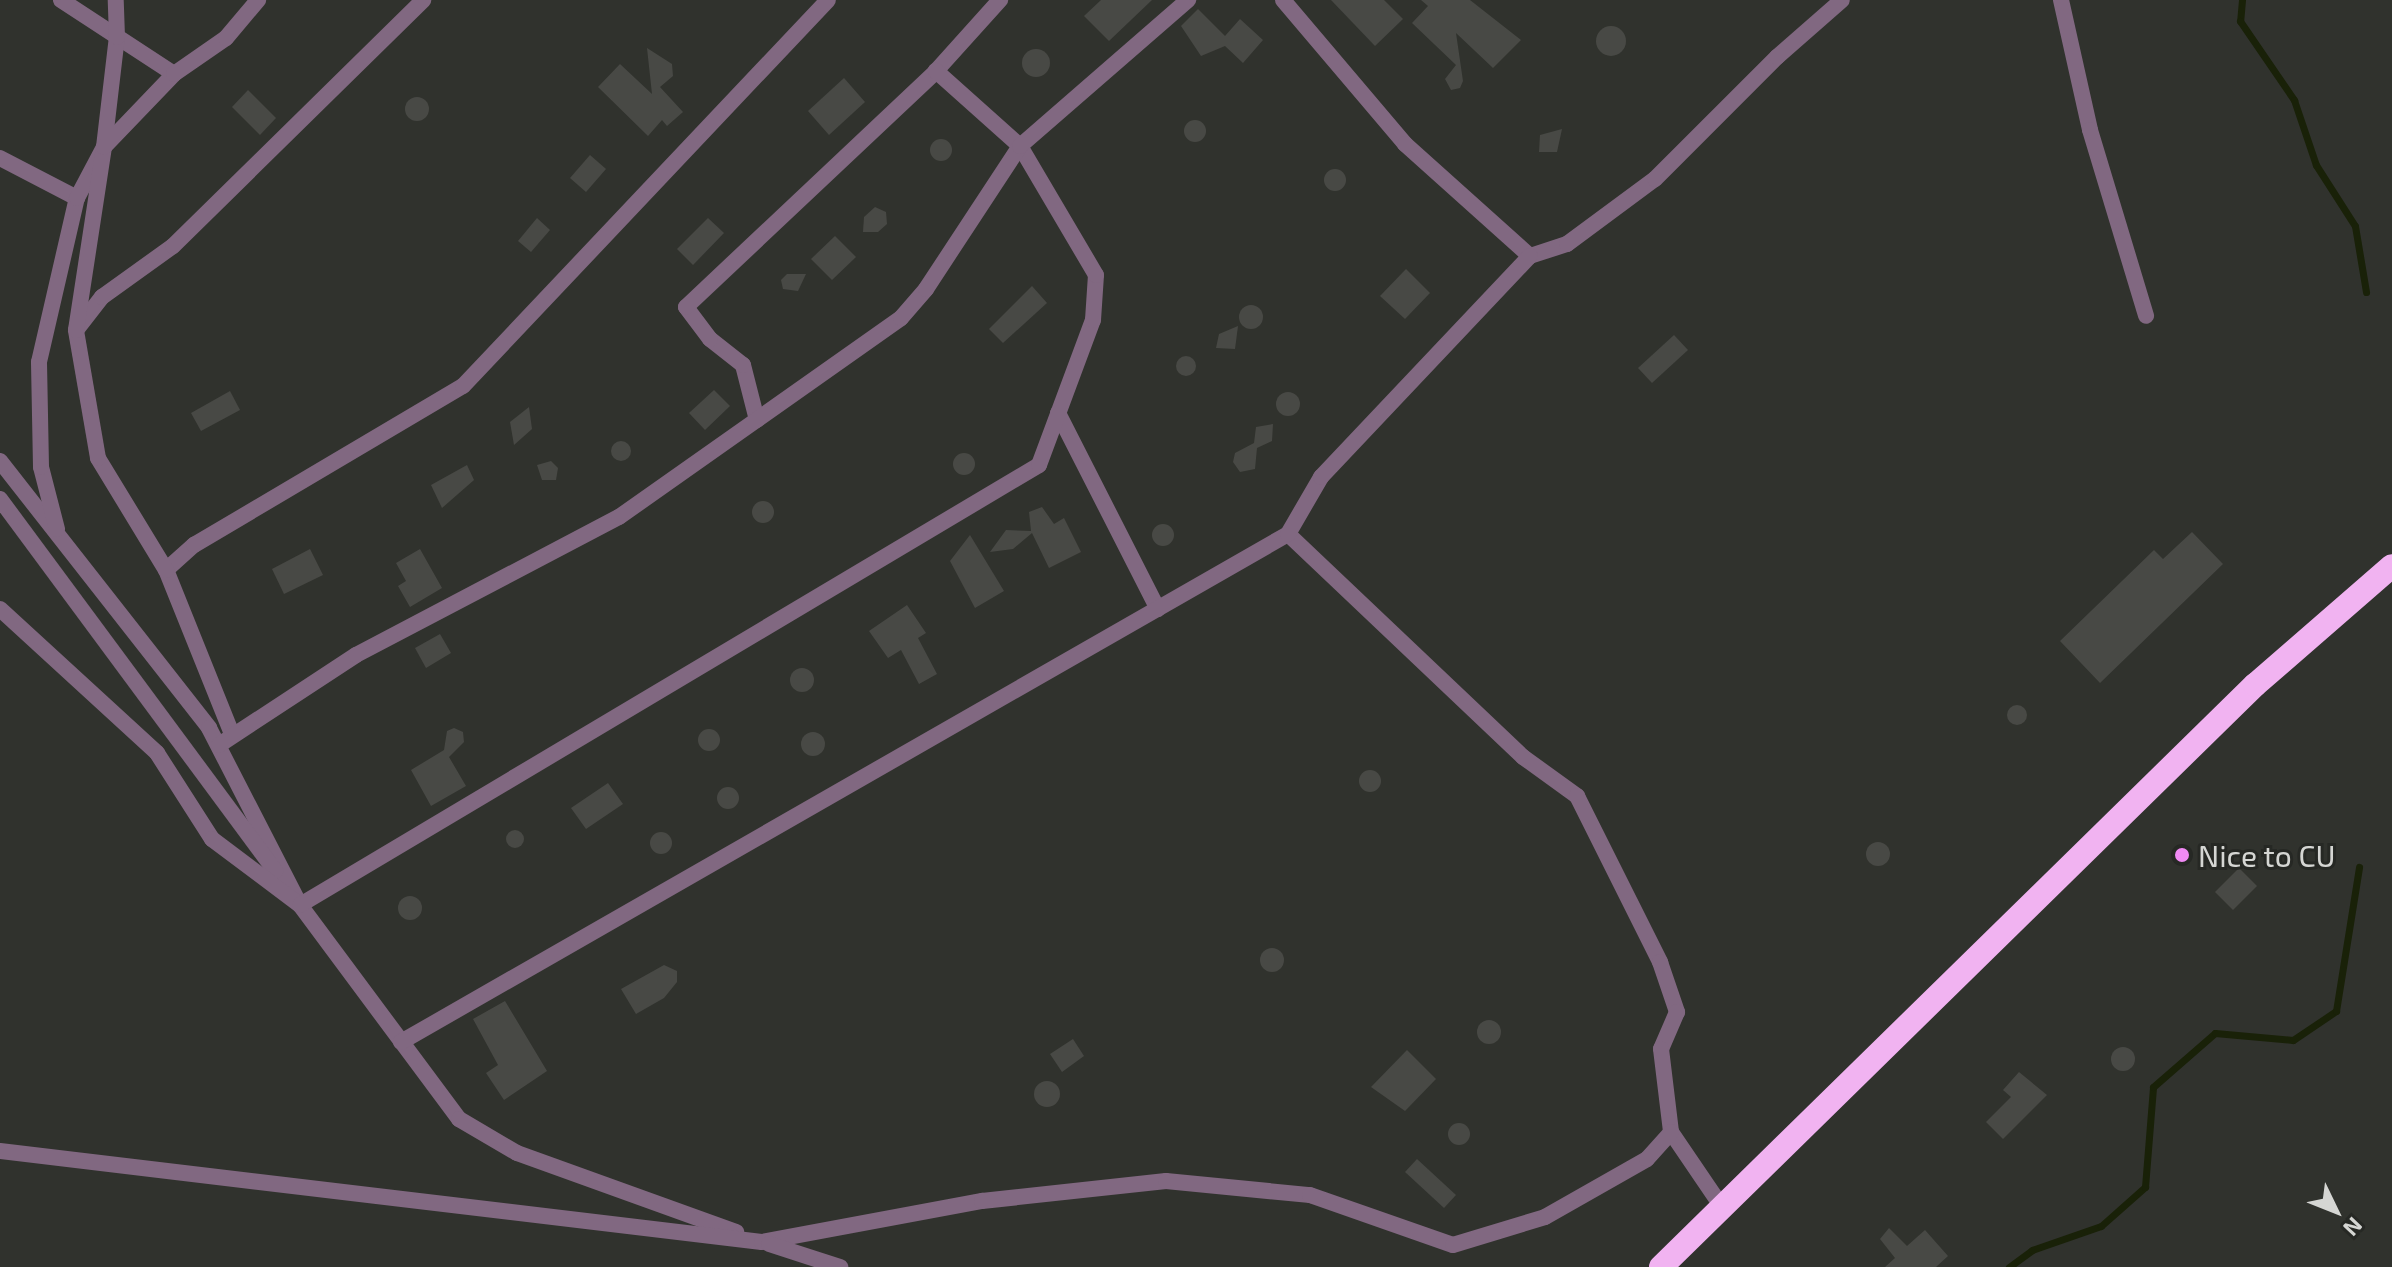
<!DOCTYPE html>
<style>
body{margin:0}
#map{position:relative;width:2392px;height:1267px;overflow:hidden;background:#30322d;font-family:"Exo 2",sans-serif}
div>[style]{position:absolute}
.stream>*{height:7px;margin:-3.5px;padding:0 3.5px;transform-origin:3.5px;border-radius:3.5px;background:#192108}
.building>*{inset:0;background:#484945}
.round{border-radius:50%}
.street>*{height:16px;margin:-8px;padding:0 8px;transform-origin:8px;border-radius:8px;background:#816881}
.highway>*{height:24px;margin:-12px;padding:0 12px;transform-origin:12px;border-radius:12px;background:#f1b3f1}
.dots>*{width:22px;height:22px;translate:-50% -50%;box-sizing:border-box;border:4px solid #262824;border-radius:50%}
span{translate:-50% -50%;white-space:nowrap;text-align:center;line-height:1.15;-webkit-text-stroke:6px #262824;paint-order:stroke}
.poi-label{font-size:30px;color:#d5d6d3}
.left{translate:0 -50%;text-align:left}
.north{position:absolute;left:2296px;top:1171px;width:80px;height:80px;-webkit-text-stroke:6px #262824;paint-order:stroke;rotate:133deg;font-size:22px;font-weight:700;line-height:32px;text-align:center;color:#d5d6d3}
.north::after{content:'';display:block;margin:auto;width:28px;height:36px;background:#d5d6d3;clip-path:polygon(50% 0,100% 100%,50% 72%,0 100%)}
</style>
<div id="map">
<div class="stream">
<div style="left:2242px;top:0;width:21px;rotate:95deg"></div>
<div style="left:2240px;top:21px;width:96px;rotate:55.6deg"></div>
<div style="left:2294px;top:100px;width:69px;rotate:71.3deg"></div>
<div style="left:2316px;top:165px;width:72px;rotate:57.4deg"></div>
<div style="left:2355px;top:226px;width:67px;rotate:80.5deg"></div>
<div style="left:2009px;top:1267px;width:29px;rotate:-36deg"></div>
<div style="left:2032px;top:1250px;width:73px;rotate:-19.2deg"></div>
<div style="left:2101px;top:1226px;width:59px;rotate:-41.6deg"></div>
<div style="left:2145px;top:1187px;width:100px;rotate:-85.4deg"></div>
<div style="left:2153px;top:1087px;width:82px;rotate:-41.1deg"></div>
<div style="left:2215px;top:1033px;width:78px;rotate:5.1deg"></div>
<div style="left:2293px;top:1040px;width:52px;rotate:-34deg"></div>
<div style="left:2336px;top:1011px;width:146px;rotate:-80.9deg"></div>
</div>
<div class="building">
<div style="clip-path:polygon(1101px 0,1152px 0,1109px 41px,1084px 16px)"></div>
<div style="clip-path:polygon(1331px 0,1384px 0,1403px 19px,1375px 46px)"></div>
<div style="clip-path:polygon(1421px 0,1470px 0,1521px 40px,1493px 68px,1456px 33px,1463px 81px,1460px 88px,1451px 90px,1445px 79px,1456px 65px,1412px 23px,1428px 6px)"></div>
<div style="clip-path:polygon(1198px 9px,1225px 36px,1240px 19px,1263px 40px,1243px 63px,1225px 46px,1201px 56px,1181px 26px)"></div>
<div class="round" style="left:1596px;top:26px;width:30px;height:30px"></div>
<div style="clip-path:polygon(647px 48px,672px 64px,673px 76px,660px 87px,683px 112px,667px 126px,662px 120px,648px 136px,598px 87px,620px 64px,652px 94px)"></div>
<div class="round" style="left:1022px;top:49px;width:28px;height:28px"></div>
<div style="clip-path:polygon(844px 78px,865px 102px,829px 135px,808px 111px)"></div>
<div style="clip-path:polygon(248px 90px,276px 118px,260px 135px,232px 107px)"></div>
<div class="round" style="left:405px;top:97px;width:24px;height:24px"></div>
<div class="round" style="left:1184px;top:120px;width:22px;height:22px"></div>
<div style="clip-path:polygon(1562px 129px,1557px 152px,1539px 152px,1540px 135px)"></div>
<div class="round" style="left:930px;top:139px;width:22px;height:22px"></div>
<div style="clip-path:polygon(590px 155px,606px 169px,586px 192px,570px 178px)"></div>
<div class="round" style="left:1324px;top:169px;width:22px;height:22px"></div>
<div style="clip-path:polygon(875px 207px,886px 212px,887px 224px,878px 232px,863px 232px,864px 217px)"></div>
<div style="clip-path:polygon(537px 218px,550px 230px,531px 252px,518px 241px)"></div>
<div style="clip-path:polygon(708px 218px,724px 233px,693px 265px,677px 249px)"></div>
<div style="clip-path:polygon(835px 236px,856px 257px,832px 280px,811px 259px)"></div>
<div style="clip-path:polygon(1406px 269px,1430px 293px,1405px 319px,1380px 296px)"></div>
<div style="clip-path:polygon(787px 274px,806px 274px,798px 291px,783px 289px,781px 280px)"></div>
<div style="clip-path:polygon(1032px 286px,1047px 303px,1003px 343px,989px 329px)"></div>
<div class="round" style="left:1239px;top:305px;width:24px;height:24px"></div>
<div style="clip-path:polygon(1238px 326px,1235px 349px,1216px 348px,1219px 334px)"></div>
<div style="clip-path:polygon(1674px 335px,1688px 350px,1652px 383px,1638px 368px)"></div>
<div class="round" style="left:1176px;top:356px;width:20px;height:20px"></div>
<div style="clip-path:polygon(714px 390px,730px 406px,705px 430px,689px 413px)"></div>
<div style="clip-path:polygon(230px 391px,240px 410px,201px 431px,191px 413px)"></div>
<div class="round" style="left:1276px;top:392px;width:24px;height:24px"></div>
<div style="clip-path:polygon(529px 407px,532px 429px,514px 445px,510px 422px)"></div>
<div style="clip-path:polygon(1273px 424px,1272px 441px,1257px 448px,1255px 469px,1240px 472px,1233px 462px,1235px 453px,1254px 443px,1256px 427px)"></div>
<div class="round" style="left:611px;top:441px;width:20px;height:20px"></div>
<div class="round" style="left:953px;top:453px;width:22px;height:22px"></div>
<div style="clip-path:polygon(551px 461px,558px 468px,556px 480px,542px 480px,537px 465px)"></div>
<div style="clip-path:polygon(467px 465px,474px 480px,442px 508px,431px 485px)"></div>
<div class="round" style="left:752px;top:501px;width:22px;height:22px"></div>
<div style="clip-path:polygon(1042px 507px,1054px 524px,1064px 518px,1081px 552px,1049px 568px,1032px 533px,1013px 549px,990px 552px,1006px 530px,1031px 531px,1029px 512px)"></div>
<div class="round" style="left:1152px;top:524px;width:22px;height:22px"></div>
<div style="clip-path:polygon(2192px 532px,2223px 564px,2100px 683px,2060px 641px,2154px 550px,2163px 559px)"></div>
<div style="clip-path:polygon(970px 535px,1004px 591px,975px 608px,950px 561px)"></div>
<div style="clip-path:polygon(310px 549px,323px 575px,284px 594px,272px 569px)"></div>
<div style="clip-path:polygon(420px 549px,442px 588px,410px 607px,398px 586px,406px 581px,396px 563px)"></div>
<div style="clip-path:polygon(907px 605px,926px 633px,918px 638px,937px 674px,919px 684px,901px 650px,888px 658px,869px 631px)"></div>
<div style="clip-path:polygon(440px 634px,451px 653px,426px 668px,415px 648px)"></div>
<div class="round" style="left:790px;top:668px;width:24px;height:24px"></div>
<div class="round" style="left:2007px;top:705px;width:20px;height:20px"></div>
<div style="clip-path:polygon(454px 728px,463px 732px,464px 742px,449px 757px,466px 786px,431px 806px,411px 770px,444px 750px,447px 731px)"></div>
<div class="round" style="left:698px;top:729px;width:22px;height:22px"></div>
<div class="round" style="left:801px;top:732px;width:24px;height:24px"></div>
<div class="round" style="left:1359px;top:770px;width:22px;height:22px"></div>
<div style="clip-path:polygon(608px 783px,623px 804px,586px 829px,571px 808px)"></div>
<div class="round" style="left:717px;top:787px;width:22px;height:22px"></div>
<div class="round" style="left:506px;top:830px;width:18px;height:18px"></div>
<div class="round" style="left:650px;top:832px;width:22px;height:22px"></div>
<div class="round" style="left:1866px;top:842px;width:24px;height:24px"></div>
<div style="clip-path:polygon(2239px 868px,2257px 886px,2233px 910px,2215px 892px)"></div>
<div class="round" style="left:398px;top:896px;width:24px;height:24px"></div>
<div class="round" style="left:1260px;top:948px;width:24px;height:24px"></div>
<div style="clip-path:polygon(664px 965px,677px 971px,677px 982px,664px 998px,636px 1014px,621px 989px)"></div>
<div style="clip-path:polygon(505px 1001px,547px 1071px,504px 1100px,486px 1073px,498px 1065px,473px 1019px)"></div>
<div class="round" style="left:1477px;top:1020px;width:24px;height:24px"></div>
<div style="clip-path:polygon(1073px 1039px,1084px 1056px,1062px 1072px,1050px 1054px)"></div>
<div class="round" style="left:2111px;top:1047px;width:24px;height:24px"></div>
<div style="clip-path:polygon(1407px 1050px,1436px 1079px,1405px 1111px,1371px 1087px)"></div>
<div style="clip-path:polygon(2019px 1072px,2047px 1095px,2003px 1139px,1986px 1122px,2011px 1097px,2003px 1090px)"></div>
<div class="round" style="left:1034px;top:1081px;width:26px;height:26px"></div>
<div class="round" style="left:1448px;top:1123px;width:22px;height:22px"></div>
<div style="clip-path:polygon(1417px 1159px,1456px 1195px,1444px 1208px,1405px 1172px)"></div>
<div style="clip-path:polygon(1889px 1228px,1907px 1246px,1925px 1230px,1948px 1256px,1936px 1267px,1885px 1267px,1895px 1258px,1880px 1239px)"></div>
</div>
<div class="street">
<div style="left:61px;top:0;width:135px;rotate:33.2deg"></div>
<div style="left:1283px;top:0;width:189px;rotate:49.7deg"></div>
<div style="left:1405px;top:144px;width:168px;rotate:41.9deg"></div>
<div style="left:1530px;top:256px;width:39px;rotate:-18deg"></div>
<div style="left:1567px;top:244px;width:109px;rotate:-36.5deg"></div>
<div style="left:1655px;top:179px;width:173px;rotate:-45deg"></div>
<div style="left:1777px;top:57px;width:86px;rotate:-41.2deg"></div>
<div style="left:2061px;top:0;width:133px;rotate:77.4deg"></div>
<div style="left:2090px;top:130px;width:194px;rotate:73.2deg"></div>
<div style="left:0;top:158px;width:87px;rotate:27.5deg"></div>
<div style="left:77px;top:329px;width:41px;rotate:-52deg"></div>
<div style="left:102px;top:297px;width:87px;rotate:-35.7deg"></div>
<div style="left:173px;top:246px;width:351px;rotate:-44.5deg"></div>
<div style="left:1058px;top:413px;width:220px;rotate:63deg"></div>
<div style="left:757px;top:420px;width:57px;rotate:-104.3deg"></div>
<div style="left:743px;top:365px;width:42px;rotate:-141.8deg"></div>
<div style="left:710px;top:339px;width:40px;rotate:-127deg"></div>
<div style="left:686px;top:307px;width:344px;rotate:-43.3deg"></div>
<div style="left:936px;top:71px;width:96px;rotate:-48deg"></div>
<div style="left:0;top:461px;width:339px;rotate:51.9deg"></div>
<div style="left:209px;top:728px;width:199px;rotate:62.8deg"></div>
<div style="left:300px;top:905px;width:267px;rotate:53.4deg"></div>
<div style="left:459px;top:1119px;width:67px;rotate:30.4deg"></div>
<div style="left:517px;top:1153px;width:233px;rotate:19.8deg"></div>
<div style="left:0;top:499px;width:463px;rotate:53.5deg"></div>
<div style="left:57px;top:529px;width:64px;rotate:-104.5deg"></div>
<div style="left:41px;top:467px;width:105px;rotate:-91.1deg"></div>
<div style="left:39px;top:362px;width:168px;rotate:-77deg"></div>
<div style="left:77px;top:198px;width:58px;rotate:-62.1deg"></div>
<div style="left:104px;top:147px;width:111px;rotate:-83.3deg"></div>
<div style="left:117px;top:37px;width:37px;rotate:-92deg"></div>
<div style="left:1288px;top:534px;width:324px;rotate:43.5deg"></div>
<div style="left:1523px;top:757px;width:67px;rotate:35.8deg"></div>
<div style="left:1577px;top:796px;width:186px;rotate:63.4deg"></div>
<div style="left:1660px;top:962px;width:53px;rotate:71.2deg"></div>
<div style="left:1677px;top:1012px;width:40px;rotate:113.4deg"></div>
<div style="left:1661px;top:1049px;width:84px;rotate:83.1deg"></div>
<div style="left:1671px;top:1132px;width:91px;rotate:55.8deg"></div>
<div style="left:166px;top:570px;width:38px;rotate:-42deg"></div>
<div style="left:194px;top:545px;width:312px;rotate:-30.6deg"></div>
<div style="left:463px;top:386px;width:531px;rotate:-46.6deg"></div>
<div style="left:0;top:609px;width:213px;rotate:42.5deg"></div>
<div style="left:157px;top:753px;width:102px;rotate:57.4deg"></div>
<div style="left:212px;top:839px;width:110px;rotate:36.9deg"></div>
<div style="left:300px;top:905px;width:860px;rotate:-30.77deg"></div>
<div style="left:1039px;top:465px;width:155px;rotate:-69.6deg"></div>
<div style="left:1093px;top:320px;width:45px;rotate:-86.2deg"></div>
<div style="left:1096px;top:275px;width:150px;rotate:-120.5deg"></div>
<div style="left:1020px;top:146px;width:113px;rotate:-138.2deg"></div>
<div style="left:232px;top:734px;width:177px;rotate:-111.9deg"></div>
<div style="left:166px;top:570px;width:131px;rotate:-121.3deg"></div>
<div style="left:98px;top:458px;width:130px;rotate:-99.8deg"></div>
<div style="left:76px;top:330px;width:185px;rotate:-81.3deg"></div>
<div style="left:104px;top:147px;width:101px;rotate:-46.2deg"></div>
<div style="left:174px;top:74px;width:63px;rotate:-34.7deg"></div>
<div style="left:226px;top:38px;width:50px;rotate:-49.9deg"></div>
<div style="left:219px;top:745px;width:164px;rotate:-33.3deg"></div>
<div style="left:356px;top:655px;width:297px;rotate:-27.7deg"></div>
<div style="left:619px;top:517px;width:345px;rotate:-35.2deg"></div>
<div style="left:901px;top:318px;width:38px;rotate:-49deg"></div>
<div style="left:926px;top:289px;width:171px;rotate:-56.7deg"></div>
<div style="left:1020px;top:146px;width:223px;rotate:-41deg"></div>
<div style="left:401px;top:1042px;width:1022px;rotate:-29.8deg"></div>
<div style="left:1288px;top:534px;width:66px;rotate:-59.9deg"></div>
<div style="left:1321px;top:477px;width:304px;rotate:-46.6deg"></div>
<div style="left:0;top:1151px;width:767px;rotate:6.81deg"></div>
<div style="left:762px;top:1242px;width:224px;rotate:-10.6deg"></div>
<div style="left:982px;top:1201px;width:185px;rotate:-6.2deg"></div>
<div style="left:1166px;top:1181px;width:145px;rotate:5.6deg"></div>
<div style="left:1310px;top:1195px;width:151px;rotate:19.3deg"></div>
<div style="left:1453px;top:1245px;width:96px;rotate:-16.9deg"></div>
<div style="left:1545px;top:1217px;width:117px;rotate:-29.6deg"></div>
<div style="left:1647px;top:1159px;width:36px;rotate:-48deg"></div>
<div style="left:769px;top:1244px;width:75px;rotate:17.9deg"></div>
</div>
<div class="highway">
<div style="left:1661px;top:1267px;width:832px;rotate:-44.42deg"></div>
<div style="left:2255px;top:685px;width:181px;rotate:-41deg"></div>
</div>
<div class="dots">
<div style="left:2182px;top:855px;background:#f18af4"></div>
</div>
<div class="poi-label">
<span class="left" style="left:2198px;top:855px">Nice to CU</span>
</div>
<div class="north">N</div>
</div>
